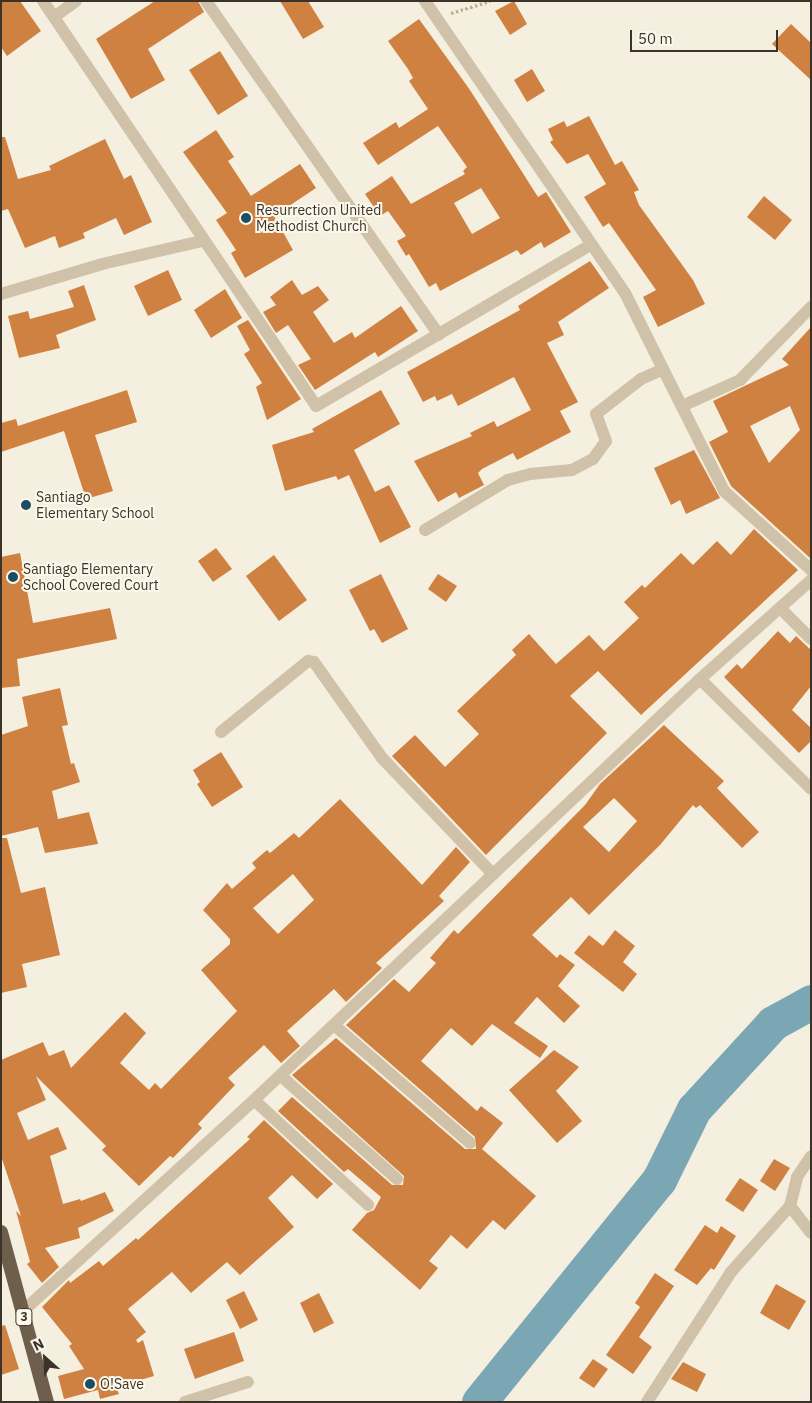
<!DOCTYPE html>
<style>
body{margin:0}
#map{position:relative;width:812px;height:1403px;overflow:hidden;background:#f5efdf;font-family:"IBM Plex Sans",sans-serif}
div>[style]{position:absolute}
.river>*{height:35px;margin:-17.5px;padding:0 17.5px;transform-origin:17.5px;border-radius:17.5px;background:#7ba7b5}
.building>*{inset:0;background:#cf8142}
.path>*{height:3px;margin-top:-1.5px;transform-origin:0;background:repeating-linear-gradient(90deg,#bbac93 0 2.5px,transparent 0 5px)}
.minor>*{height:12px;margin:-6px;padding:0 6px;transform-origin:6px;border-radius:6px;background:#cfc2a9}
.trunk>*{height:14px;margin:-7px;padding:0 7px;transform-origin:7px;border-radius:7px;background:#6e5e4c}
.dots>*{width:14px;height:14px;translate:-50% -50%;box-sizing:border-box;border:2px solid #fcf8ec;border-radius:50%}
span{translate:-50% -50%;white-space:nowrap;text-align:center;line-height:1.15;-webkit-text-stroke:4px #fcf8ec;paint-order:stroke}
.shield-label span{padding:1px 4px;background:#fcf8ec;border:1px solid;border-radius:4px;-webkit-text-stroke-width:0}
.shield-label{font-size:12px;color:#3b3329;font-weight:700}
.poi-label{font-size:14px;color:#3b3329}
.left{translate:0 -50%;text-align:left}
.frame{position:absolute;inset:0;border:2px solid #3b3329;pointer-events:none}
.north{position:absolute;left:20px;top:1333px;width:50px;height:50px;-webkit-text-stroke:4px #fcf8ec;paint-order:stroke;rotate:334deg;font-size:14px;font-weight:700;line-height:20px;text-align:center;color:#3b3329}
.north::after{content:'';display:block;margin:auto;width:18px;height:22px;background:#3b3329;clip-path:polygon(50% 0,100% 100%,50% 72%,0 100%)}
.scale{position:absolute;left:630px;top:30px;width:148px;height:22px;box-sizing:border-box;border:2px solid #3b3329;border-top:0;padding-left:6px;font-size:15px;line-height:18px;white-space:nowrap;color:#3b3329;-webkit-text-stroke:4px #fcf8ec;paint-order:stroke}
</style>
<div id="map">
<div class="river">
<div style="left:479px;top:1402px;width:286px;rotate:-51deg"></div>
<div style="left:659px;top:1180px;width:79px;rotate:-63.8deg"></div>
<div style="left:694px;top:1109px;width:117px;rotate:-47.4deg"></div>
<div style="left:773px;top:1023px;width:43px;rotate:-28.9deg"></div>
</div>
<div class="building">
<div style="clip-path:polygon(1px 1px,20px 1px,41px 31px,7px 56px,1px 47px)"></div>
<div style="clip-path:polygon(155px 1px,198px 1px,204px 12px,148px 49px,165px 80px,131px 99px,96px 39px)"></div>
<div style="clip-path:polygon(280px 1px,308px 1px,324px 27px,303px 39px)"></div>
<div style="clip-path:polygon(514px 1px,527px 24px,510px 35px,495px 11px)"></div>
<div style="clip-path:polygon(evenodd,419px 19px,470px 90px,538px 197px,546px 192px,571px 232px,544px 248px,541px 242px,521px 255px,517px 250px,440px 291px,436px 283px,429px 287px,409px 254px,406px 256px,397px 241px,406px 236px,388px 211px,380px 216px,365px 194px,392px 176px,411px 204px,465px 174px,463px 171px,467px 167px,438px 126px,378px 165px,363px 143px,396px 122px,399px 128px,428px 109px,409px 81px,413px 78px,408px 69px,388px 41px,419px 19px,481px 188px,500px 218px,472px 234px,454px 203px,481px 188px)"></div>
<div style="clip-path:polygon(791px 24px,811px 43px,811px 80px,772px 44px)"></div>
<div style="clip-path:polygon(220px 51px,248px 96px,218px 115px,189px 70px)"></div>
<div style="clip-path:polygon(532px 69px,545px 91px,527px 102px,514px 80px)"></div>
<div style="clip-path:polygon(589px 116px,615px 165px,622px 161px,639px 190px,634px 192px,639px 205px,693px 280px,705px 304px,658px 327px,643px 297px,656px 290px,609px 223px,603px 227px,584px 197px,606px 184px,588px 154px,567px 164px,550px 142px,553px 140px,548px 129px,564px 121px,567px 127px)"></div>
<div style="clip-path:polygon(216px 130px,234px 157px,228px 161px,251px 196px,300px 164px,316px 188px,274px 216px,293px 250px,245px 278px,231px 253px,236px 250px,216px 220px,227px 213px,183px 152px)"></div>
<div style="clip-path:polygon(1px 137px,5px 137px,18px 179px,51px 170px,49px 166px,105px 139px,124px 179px,131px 175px,152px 222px,124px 235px,116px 218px,83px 233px,85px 238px,59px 248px,55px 236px,25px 248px,8px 209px,1px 211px)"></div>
<div style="clip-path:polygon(764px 196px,792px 220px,775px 240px,747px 217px)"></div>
<div style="clip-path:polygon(590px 261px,609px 288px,558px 322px,564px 335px,547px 343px,578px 402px,560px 411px,571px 432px,517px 460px,513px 453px,482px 469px,478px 473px,484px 485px,459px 498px,456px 492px,438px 502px,414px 461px,472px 436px,470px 433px,494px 421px,497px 427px,531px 410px,514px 377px,458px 406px,452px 394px,437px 401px,435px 396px,423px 402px,407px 372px,520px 310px,518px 306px)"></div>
<div style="clip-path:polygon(168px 270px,182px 300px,148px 316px,134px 286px)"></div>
<div style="clip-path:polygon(292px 280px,302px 295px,318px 286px,329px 300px,313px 312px,334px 343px,352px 332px,355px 338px,401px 306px,418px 331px,378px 357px,375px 352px,315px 390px,298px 365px,311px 359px,288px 325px,276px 333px,263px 312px,276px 305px,270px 297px)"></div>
<div style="clip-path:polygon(84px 285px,96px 320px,56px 335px,60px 348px,19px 358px,8px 316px,28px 311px,30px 319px,74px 307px,68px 291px)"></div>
<div style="clip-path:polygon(225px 289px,242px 318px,211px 338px,194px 310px)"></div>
<div style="clip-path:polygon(248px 320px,301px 399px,267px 420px,256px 387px,262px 383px,244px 354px,250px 350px,237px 326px)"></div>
<div style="clip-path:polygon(evenodd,811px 327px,811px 557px,810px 558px,731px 486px,709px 442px,728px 432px,713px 401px,789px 365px,782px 359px,811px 327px,790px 406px,800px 430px,769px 463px,750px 426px,790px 406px)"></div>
<div style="clip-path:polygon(127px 390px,137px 422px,95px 435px,113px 491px,86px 499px,64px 431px,1px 452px,1px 423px,16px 419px,18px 426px)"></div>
<div style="clip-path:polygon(381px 390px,400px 424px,354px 450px,375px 492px,389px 485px,411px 527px,380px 543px,349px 475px,338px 480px,336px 476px,285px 491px,272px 445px,314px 432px,312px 429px)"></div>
<div style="clip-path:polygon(694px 450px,720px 498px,686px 514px,680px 500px,671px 505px,654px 468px)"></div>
<div style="clip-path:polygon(754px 529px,798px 570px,641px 715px,598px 671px,570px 696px,607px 733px,486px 855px,392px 756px,415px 735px,445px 767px,479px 734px,457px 711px,516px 655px,512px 650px,529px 634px,556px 664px,589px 635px,604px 651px,639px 618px,624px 602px,642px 585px,645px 588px,681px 553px,693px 565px,717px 541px,731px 555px)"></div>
<div style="clip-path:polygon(216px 548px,232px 569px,213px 582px,198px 561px)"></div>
<div style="clip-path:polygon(20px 553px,33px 623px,110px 608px,117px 639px,17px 659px,20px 686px,1px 688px,1px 557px)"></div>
<div style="clip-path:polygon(274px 555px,307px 600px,279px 621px,246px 576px)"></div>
<div style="clip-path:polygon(381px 574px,408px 629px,382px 643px,374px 629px,370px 631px,349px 590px)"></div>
<div style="clip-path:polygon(438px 574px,457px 586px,446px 602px,428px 589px)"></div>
<div style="clip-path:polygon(778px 631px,790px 643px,796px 636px,811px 650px,811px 686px,792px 710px,811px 728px,811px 741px,799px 753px,724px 677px,737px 664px,742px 669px)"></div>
<div style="clip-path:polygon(60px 688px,68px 725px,62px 726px,71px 764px,74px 763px,80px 782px,52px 791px,58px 819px,89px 812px,98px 844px,45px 853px,38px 827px,1px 836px,1px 735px,28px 726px,22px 697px)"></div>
<div style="clip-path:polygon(evenodd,664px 725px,724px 781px,717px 788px,759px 832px,742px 848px,700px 805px,696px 808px,693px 805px,660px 845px,589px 915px,571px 897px,532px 935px,557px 958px,560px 954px,575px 965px,558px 986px,580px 1006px,564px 1023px,537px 997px,514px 1023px,548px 1046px,540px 1058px,492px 1024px,472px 1046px,451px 1028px,421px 1061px,477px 1111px,481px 1106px,503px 1123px,482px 1149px,536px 1196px,505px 1230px,493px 1220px,467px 1249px,451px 1235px,429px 1261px,438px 1268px,420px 1290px,352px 1230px,367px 1213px,374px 1210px,381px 1197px,348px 1169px,344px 1172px,278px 1111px,292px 1097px,392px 1185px,403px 1185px,404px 1176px,292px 1075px,336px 1038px,465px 1149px,476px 1149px,475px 1137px,346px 1025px,394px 979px,409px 992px,436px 963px,430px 958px,454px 930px,458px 934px,585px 805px,600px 784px,664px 725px,614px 798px,637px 821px,609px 852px,583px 827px,614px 798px)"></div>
<div style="clip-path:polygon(221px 752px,243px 787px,212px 807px,197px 784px,200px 782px,193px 770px)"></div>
<div style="clip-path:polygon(evenodd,340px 799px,422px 885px,456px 847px,470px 862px,439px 896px,444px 901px,376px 963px,382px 968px,346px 1002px,334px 989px,287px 1031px,300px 1046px,281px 1063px,264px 1045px,228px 1078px,235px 1085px,198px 1124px,202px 1128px,173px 1158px,170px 1156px,139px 1186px,102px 1150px,106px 1146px,36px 1076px,46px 1100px,17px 1113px,28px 1140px,58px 1127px,67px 1149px,50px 1156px,63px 1204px,80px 1199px,81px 1201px,105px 1192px,114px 1211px,78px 1228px,80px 1238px,45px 1248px,59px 1267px,42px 1283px,27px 1264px,30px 1262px,16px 1211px,21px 1216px,1px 1156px,1px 1060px,43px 1042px,49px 1056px,64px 1050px,71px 1068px,125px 1012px,146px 1033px,120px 1063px,149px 1090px,155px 1083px,161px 1089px,237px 1011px,201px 970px,230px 944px,230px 939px,203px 910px,227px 883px,232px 889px,256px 868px,252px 863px,267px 850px,270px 853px,294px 833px,299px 838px,340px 799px,293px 874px,314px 900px,278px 934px,253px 908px,293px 874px)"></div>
<div style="clip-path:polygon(1px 838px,7px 838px,21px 893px,45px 887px,60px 955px,22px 964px,27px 987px,1px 993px)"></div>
<div style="clip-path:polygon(615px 930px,635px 946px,623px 962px,637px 974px,623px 992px,574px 953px,589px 935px,603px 946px)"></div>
<div style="clip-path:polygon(554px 1050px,579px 1067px,556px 1091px,582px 1121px,557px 1143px,509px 1090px)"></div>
<div style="clip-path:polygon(264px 1120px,333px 1184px,317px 1199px,292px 1175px,268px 1198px,294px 1227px,240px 1275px,227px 1262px,191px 1293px,172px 1272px,128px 1309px,146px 1332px,136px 1340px,138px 1343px,143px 1340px,154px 1376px,116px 1387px,119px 1394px,100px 1399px,98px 1390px,64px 1399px,58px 1376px,84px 1369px,69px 1346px,72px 1344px,42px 1307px,69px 1280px,70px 1283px,99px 1261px,103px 1266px,136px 1238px,138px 1240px,250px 1139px,247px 1137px)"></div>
<div style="clip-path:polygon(774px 1159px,790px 1168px,775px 1191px,760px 1181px)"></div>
<div style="clip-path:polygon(740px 1178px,758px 1190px,743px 1212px,725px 1200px)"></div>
<div style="clip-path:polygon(705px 1225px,717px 1233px,721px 1226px,736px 1236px,714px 1270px,711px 1268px,697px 1285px,674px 1270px)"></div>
<div style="clip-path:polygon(655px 1273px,674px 1286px,639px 1337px,652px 1347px,633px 1374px,606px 1355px,640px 1307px,635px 1303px)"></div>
<div style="clip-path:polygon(776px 1284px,806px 1301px,789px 1330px,760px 1313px)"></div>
<div style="clip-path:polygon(244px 1291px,258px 1320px,240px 1329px,226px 1300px)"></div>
<div style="clip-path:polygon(319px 1293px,334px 1323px,314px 1333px,300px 1303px)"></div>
<div style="clip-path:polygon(5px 1325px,19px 1369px,1px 1375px,1px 1326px)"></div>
<div style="clip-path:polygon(234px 1332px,244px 1361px,195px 1379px,184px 1349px)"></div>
<div style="clip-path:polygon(593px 1359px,608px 1369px,594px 1388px,579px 1378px)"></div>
<div style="clip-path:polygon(683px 1362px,706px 1374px,697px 1392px,671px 1379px)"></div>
</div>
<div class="path">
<div style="left:451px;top:13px;width:41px;rotate:-17.1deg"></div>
</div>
<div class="minor">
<div style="left:43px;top:1px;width:488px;rotate:56deg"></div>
<div style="left:316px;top:406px;width:318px;rotate:-30.4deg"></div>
<div style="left:206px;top:1px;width:407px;rotate:55.1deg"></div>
<div style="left:425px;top:1px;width:354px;rotate:55.6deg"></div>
<div style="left:625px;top:293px;width:221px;rotate:63.4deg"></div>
<div style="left:724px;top:491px;width:118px;rotate:42.2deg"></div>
<div style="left:54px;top:17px;width:27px;rotate:-36deg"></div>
<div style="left:1px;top:294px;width:105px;rotate:-16.5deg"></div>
<div style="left:102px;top:264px;width:103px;rotate:-13deg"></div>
<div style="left:682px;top:406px;width:64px;rotate:-24.1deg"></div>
<div style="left:740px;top:380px;width:102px;rotate:-45.8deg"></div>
<div style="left:425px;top:530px;width:97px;rotate:-31.1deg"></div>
<div style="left:508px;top:480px;width:23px;rotate:-15deg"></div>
<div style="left:530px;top:474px;width:42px;rotate:-5.4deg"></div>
<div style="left:572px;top:470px;width:24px;rotate:-28deg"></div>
<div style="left:593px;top:459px;width:22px;rotate:-54deg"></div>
<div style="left:606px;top:441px;width:29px;rotate:-110deg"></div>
<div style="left:596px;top:414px;width:57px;rotate:-37.9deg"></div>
<div style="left:641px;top:379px;width:24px;rotate:-24deg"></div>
<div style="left:780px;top:608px;width:44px;rotate:45deg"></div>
<div style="left:700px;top:679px;width:156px;rotate:44.7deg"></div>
<div style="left:221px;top:732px;width:112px;rotate:-39.2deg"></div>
<div style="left:308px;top:661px;width:6px;rotate:9deg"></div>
<div style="left:314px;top:662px;width:118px;rotate:54.7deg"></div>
<div style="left:382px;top:758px;width:161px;rotate:46.3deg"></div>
<div style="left:334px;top:1025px;width:180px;rotate:40.9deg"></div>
<div style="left:281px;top:1076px;width:155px;rotate:41.6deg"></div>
<div style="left:254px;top:1100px;width:155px;rotate:42.6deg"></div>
<div style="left:790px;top:1206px;width:34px;rotate:52deg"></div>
<div style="left:22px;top:1312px;width:314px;rotate:-42.4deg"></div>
<div style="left:254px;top:1100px;width:613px;rotate:-43.35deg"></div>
<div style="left:700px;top:679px;width:149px;rotate:-41.7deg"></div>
<div style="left:185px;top:1402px;width:66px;rotate:-17.6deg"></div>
<div style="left:647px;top:1402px;width:155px;rotate:-57.1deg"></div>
<div style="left:731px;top:1272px;width:89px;rotate:-48.2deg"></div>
<div style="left:790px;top:1206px;width:30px;rotate:-76deg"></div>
<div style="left:797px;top:1177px;width:25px;rotate:-56deg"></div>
</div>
<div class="trunk">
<div style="left:1px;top:1232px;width:176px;rotate:74.9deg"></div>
</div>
<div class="dots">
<div style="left:246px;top:218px;background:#1b4e61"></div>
<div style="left:26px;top:505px;background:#1b4e61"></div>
<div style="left:13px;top:577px;background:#1b4e61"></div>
<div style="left:90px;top:1384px;background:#1b4e61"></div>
</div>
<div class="shield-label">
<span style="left:24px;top:1317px">3</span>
</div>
<div class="poi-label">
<span class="left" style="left:256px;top:218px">Resurrection United<br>Methodist Church</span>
<span class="left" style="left:36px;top:505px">Santiago<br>Elementary School</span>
<span class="left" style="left:23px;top:577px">Santiago Elementary<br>School Covered Court</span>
<span class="left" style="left:100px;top:1384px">O!Save</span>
</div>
<div class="frame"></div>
<div class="north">N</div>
<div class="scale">50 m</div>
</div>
